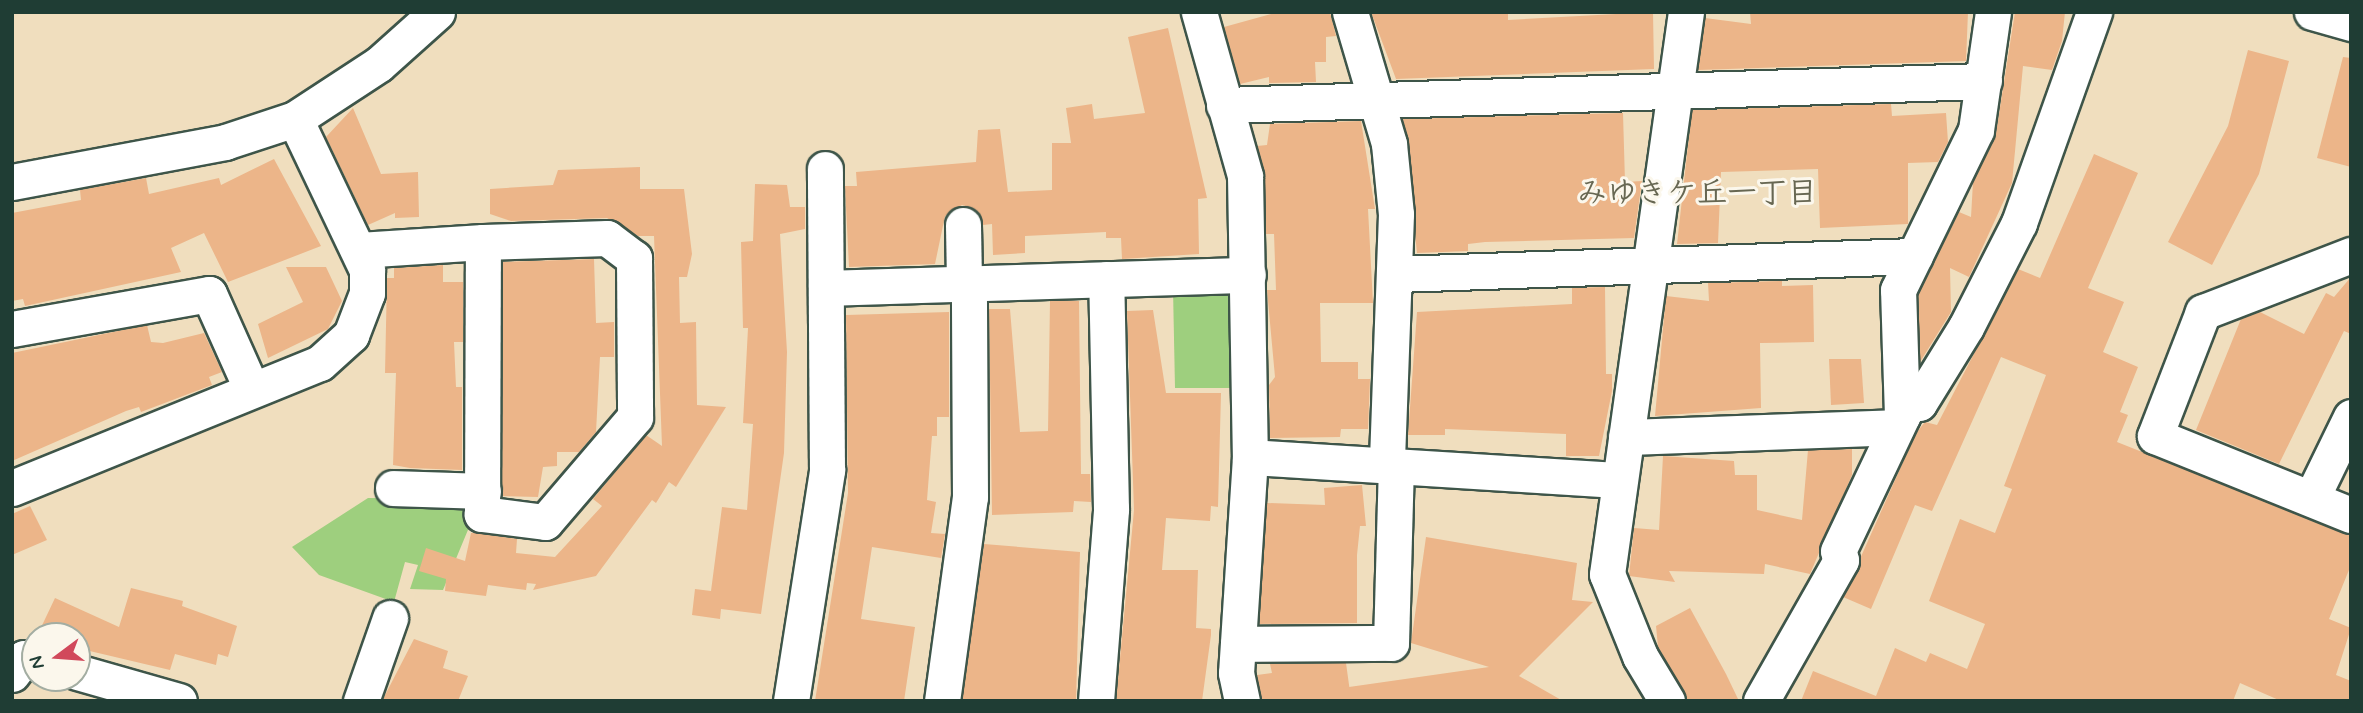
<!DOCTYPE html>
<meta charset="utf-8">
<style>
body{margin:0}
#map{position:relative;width:2363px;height:713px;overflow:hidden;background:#f0debe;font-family:Mynerve,"Klee One",sans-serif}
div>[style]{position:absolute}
.green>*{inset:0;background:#9ecf7e}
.building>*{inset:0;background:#ecb589}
.roads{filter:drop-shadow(2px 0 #3e5549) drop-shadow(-2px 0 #3e5549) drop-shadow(0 2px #3e5549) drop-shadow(0 -2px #3e5549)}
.minor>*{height:35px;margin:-17.5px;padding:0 17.5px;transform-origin:17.5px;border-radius:17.5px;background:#fff}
span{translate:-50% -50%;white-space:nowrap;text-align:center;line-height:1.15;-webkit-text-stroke:6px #fbf7ec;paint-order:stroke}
.neighbourhood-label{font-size:30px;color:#676752;font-weight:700}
.frame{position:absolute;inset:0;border:14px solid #1f3d34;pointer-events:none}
.north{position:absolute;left:21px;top:622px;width:70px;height:70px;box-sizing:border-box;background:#fbf7ec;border:2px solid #a3ada2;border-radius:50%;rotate:254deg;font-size:19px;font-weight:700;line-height:28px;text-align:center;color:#1f3d34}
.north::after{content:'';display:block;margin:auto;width:24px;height:32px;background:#d1495b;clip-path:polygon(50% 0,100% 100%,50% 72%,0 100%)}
</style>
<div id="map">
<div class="green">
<div style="clip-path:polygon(1224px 288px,1236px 300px,1236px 388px,1175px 388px,1173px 289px)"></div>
<div style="clip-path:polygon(368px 498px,472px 499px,470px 525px,443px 590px,410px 589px,418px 565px,405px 562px,394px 602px,319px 575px,292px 547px)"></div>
</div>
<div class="building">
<div style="clip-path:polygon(1278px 12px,1330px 12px,1336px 36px,1326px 37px,1326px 62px,1315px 62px,1316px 82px,1269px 83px,1269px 77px,1240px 84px,1224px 27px)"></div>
<div style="clip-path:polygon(1371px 12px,1508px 12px,1508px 20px,1653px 12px,1654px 69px,1396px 79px)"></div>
<div style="clip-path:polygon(1750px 12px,1968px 12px,1966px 61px,1698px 70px,1705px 18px,1751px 24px)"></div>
<div style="clip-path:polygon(2015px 12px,2065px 12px,2062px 41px,2052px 70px,2023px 66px,2012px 183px,1969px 277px,1950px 268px,1951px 312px,1920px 362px,1918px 294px,1959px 212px,1971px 217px,1973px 182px,1996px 133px)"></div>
<div style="clip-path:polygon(1168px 28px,1207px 198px,1198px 199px,1199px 254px,1122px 259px,1121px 238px,1106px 238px,1106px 232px,1025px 236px,1025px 253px,993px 255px,992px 224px,983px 225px,973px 208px,962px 205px,945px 216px,935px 264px,849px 267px,845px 186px,857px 186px,856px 172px,976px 162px,978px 130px,1000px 129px,1008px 192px,1052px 190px,1052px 143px,1071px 143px,1066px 108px,1092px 104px,1094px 119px,1145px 113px,1128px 37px)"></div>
<div style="clip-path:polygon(2248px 50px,2289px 61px,2259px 174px,2212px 265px,2168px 242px,2228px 126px)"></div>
<div style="clip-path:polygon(2343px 57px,2351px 58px,2351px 167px,2317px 158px)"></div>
<div style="clip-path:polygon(1891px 104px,1892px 116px,1946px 113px,1948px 142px,1938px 162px,1908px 163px,1908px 224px,1820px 228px,1818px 169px,1721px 172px,1718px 243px,1677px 244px,1692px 110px)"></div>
<div style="clip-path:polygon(353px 108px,381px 174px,418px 172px,419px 217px,395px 218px,395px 213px,368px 225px,326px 137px)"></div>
<div style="clip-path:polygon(1623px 113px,1625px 182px,1642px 181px,1634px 238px,1485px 242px,1468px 244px,1468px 251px,1417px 253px,1403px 119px)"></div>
<div style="clip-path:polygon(1361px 121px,1375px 209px,1368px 209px,1373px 303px,1320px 303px,1321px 362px,1358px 362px,1358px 379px,1370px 379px,1368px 429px,1341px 429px,1340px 437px,1270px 438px,1269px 385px,1275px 377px,1267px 290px,1276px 290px,1274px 234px,1266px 234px,1257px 146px,1267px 145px,1270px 124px)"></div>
<div style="clip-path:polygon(2094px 154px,2138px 173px,2088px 288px,2124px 302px,2103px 352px,2138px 367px,2120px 412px,2128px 415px,2117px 442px,2351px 535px,2351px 565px,2329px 619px,2351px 628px,2336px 675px,2351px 681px,2351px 701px,2281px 701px,2240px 683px,2233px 701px,1801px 701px,1813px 671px,1876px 696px,1895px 648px,1926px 662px,1930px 653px,1967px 669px,1985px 624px,1929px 601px,1960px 519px,1995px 533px,2012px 489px,2004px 486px,2046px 375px,2001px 357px,1932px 511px,1915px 505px,1871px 609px,1843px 597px,1916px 433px,1925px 422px,1937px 425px,2018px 269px,2040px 278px)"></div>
<div style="clip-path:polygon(274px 159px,321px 246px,228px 282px,204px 233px,171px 248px,181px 272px,25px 306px,23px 299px,12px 301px,12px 213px,81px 200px,80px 190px,146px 178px,149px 194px,219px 178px,221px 185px)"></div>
<div style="clip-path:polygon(640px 167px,640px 189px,684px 189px,692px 254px,687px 277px,679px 277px,680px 323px,696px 322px,697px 405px,726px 407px,676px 487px,669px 482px,656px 503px,652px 500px,596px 576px,533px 590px,536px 584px,527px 583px,526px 590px,488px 585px,486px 596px,445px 591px,446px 579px,419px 571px,426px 548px,465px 561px,471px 533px,477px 533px,517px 539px,516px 553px,555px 557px,602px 506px,593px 499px,646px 435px,662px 446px,654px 236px,638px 236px,607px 218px,511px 221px,490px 214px,490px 189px,553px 185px,558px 170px)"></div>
<div style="clip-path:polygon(755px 184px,787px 185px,790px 207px,805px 207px,805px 229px,780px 234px,787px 352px,784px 453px,761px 614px,721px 609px,720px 619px,692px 615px,695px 589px,711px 591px,722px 507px,747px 510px,753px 424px,743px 423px,748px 328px,743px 328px,741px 242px,753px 241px)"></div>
<div style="clip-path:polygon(594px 259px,596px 323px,614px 322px,614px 357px,600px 357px,596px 432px,579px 452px,557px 452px,557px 466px,543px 467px,538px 497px,502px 496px,503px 262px)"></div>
<div style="clip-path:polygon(443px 265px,443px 282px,463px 282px,463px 342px,454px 342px,456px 387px,462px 387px,462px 470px,410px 468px,393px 465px,396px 373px,385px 373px,387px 278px,394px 278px,394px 268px)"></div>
<div style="clip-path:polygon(286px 267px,326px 267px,342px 301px,328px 329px,268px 358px,258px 324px,303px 302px)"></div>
<div style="clip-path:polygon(2351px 277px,2351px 334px,2344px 331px,2279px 464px,2196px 430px,2241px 319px,2260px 312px,2304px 334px,2326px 293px,2334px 297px)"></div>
<div style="clip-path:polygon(1782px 281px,1782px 286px,1813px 285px,1814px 342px,1760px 343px,1761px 408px,1655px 416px,1666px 296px,1709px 301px,1708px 283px)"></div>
<div style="clip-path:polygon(1605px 287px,1606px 374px,1612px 374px,1612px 391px,1599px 456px,1566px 456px,1566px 434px,1445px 429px,1445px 435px,1408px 435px,1417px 312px,1572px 304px,1572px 288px)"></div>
<div style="clip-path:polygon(1050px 301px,1079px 301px,1081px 474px,1090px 474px,1091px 502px,1074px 501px,1073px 512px,992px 515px,989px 309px,1010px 309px,1020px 432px,1048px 431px)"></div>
<div style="clip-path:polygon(1153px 310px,1166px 393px,1221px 393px,1218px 507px,1211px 506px,1210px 521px,1166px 518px,1162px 570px,1198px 570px,1196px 628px,1211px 629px,1211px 635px,1202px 701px,1116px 701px,1134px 510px,1127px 311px)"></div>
<div style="clip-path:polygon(949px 312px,949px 417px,937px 417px,937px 436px,932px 436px,927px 500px,936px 502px,931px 533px,945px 534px,941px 558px,872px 547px,861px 619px,915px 627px,904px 701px,815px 701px,848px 493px,846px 315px)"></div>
<div style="clip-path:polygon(147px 325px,151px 342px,163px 343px,204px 333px,222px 372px,209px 377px,212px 385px,141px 412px,139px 407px,126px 411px,12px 461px,12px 353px)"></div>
<div style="clip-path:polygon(1829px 359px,1861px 359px,1864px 403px,1831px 405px)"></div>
<div style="clip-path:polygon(1852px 449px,1852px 475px,1810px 574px,1765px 564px,1764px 574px,1669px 571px,1675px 582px,1629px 576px,1634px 528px,1659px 530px,1663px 456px,1734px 461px,1735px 475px,1757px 475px,1757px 510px,1802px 520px,1808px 450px)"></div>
<div style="clip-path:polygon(1362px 485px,1366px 526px,1360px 526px,1357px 555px,1357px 623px,1259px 624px,1267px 503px,1325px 505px,1324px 488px)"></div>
<div style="clip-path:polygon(30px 506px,47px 540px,12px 555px,12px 514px)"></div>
<div style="clip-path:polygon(1426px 537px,1577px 563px,1572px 600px,1593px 602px,1519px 676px,1563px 701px,1262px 701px,1257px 675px,1272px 673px,1270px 664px,1346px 663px,1350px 692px,1349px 687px,1489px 667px,1411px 643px)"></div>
<div style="clip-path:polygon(984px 544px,1080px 552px,1076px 701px,962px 701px)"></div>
<div style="clip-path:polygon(131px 588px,183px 601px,182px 606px,237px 626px,228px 657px,218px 654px,216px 665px,175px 654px,170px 670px,77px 648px,77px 636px,37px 636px,55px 598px,119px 627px)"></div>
<div style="clip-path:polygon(1690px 608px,1726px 674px,1739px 701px,1687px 701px,1658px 647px,1656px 626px)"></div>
<div style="clip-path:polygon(414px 639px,448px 651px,443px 668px,468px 676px,458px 701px,382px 701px)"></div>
</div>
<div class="roads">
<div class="minor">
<div style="left:1199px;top:12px;width:170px;rotate:74.3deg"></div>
<div style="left:1245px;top:176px;width:281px;rotate:89deg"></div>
<div style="left:1250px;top:457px;width:216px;rotate:93.7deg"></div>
<div style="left:1236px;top:673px;width:29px;rotate:78deg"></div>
<div style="left:1350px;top:12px;width:138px;rotate:73.5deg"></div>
<div style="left:1389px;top:144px;width:70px;rotate:84.3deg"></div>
<div style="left:1396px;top:214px;width:251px;rotate:92.1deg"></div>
<div style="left:2312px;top:12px;width:41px;rotate:15.8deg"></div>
<div style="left:1224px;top:105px;width:760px;rotate:-1.81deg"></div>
<div style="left:12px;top:182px;width:217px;rotate:-10.6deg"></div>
<div style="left:225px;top:142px;width:74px;rotate:-18.2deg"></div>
<div style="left:295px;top:119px;width:100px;rotate:-33.2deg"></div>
<div style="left:379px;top:64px;width:78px;rotate:-41.9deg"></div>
<div style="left:963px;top:225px;width:58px;rotate:89deg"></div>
<div style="left:359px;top:250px;width:124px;rotate:-3.7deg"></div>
<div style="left:483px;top:242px;width:124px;rotate:-1.8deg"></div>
<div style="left:607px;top:238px;width:34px;rotate:37deg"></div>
<div style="left:634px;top:258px;width:159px;rotate:89.6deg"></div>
<div style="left:635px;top:417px;width:138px;rotate:130.6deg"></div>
<div style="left:545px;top:522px;width:64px;rotate:-172.8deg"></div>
<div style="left:482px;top:514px;width:272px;rotate:-89.8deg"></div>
<div style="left:2351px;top:255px;width:159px;rotate:158.9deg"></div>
<div style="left:2203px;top:312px;width:133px;rotate:111.2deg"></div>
<div style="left:2155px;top:436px;width:211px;rotate:22deg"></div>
<div style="left:1397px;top:274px;width:518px;rotate:-1.99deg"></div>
<div style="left:826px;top:288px;width:422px;rotate:-1.8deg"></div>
<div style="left:12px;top:329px;width:200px;rotate:-10.1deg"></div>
<div style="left:209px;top:294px;width:105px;rotate:65.9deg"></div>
<div style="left:1902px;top:416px;width:126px;rotate:-91.8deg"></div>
<div style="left:1898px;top:290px;width:178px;rotate:-64deg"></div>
<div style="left:1976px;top:130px;width:119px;rotate:-81.8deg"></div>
<div style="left:1626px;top:437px;width:270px;rotate:-2.1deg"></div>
<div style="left:1250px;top:457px;width:370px;rotate:3.6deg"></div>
<div style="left:12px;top:488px;width:332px;rotate:-22.1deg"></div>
<div style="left:320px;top:363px;width:42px;rotate:-42.1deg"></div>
<div style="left:351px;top:335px;width:45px;rotate:-69.1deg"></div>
<div style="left:367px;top:293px;width:23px;rotate:-90deg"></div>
<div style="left:367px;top:270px;width:167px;rotate:-115.5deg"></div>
<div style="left:393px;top:488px;width:90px;rotate:1.9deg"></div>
<div style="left:2312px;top:497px;width:89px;rotate:-64deg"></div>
<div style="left:1238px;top:644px;width:153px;rotate:-0.4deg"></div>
<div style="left:1391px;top:643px;width:177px;rotate:-88.4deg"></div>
<div style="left:77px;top:672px;width:106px;rotate:15.9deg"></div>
<div style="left:12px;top:674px;width:20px;rotate:-53deg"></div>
<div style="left:24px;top:658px;width:11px;rotate:15deg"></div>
<div style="left:361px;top:701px;width:88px;rotate:-70.7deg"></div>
<div style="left:791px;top:701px;width:234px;rotate:-81.1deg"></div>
<div style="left:827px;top:470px;width:301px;rotate:-90.4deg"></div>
<div style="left:942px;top:701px;width:206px;rotate:-82.2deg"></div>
<div style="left:970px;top:497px;width:214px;rotate:-90.3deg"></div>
<div style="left:1096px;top:701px;width:193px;rotate:-85.5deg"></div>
<div style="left:1111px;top:509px;width:230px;rotate:-91.2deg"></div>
<div style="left:1667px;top:701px;width:52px;rotate:-121deg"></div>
<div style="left:1640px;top:656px;width:88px;rotate:-111.9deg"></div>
<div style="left:1607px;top:574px;width:568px;rotate:-82deg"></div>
<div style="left:1761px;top:701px;width:162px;rotate:-60.4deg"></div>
<div style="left:1841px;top:560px;width:9px;rotate:-108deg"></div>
<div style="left:1838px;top:551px;width:149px;rotate:-64.6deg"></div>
<div style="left:1902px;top:416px;width:14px;rotate:-60deg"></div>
<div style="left:1909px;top:404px;width:10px;rotate:-6deg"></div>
<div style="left:1919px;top:403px;width:89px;rotate:-58.3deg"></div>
<div style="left:1966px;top:327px;width:117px;rotate:-63deg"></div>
<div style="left:2019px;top:223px;width:224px;rotate:-70.4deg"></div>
</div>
</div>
<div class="neighbourhood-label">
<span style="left:1697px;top:194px">みゆきケ丘一丁目</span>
</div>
<div class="frame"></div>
<div class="north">N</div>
</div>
